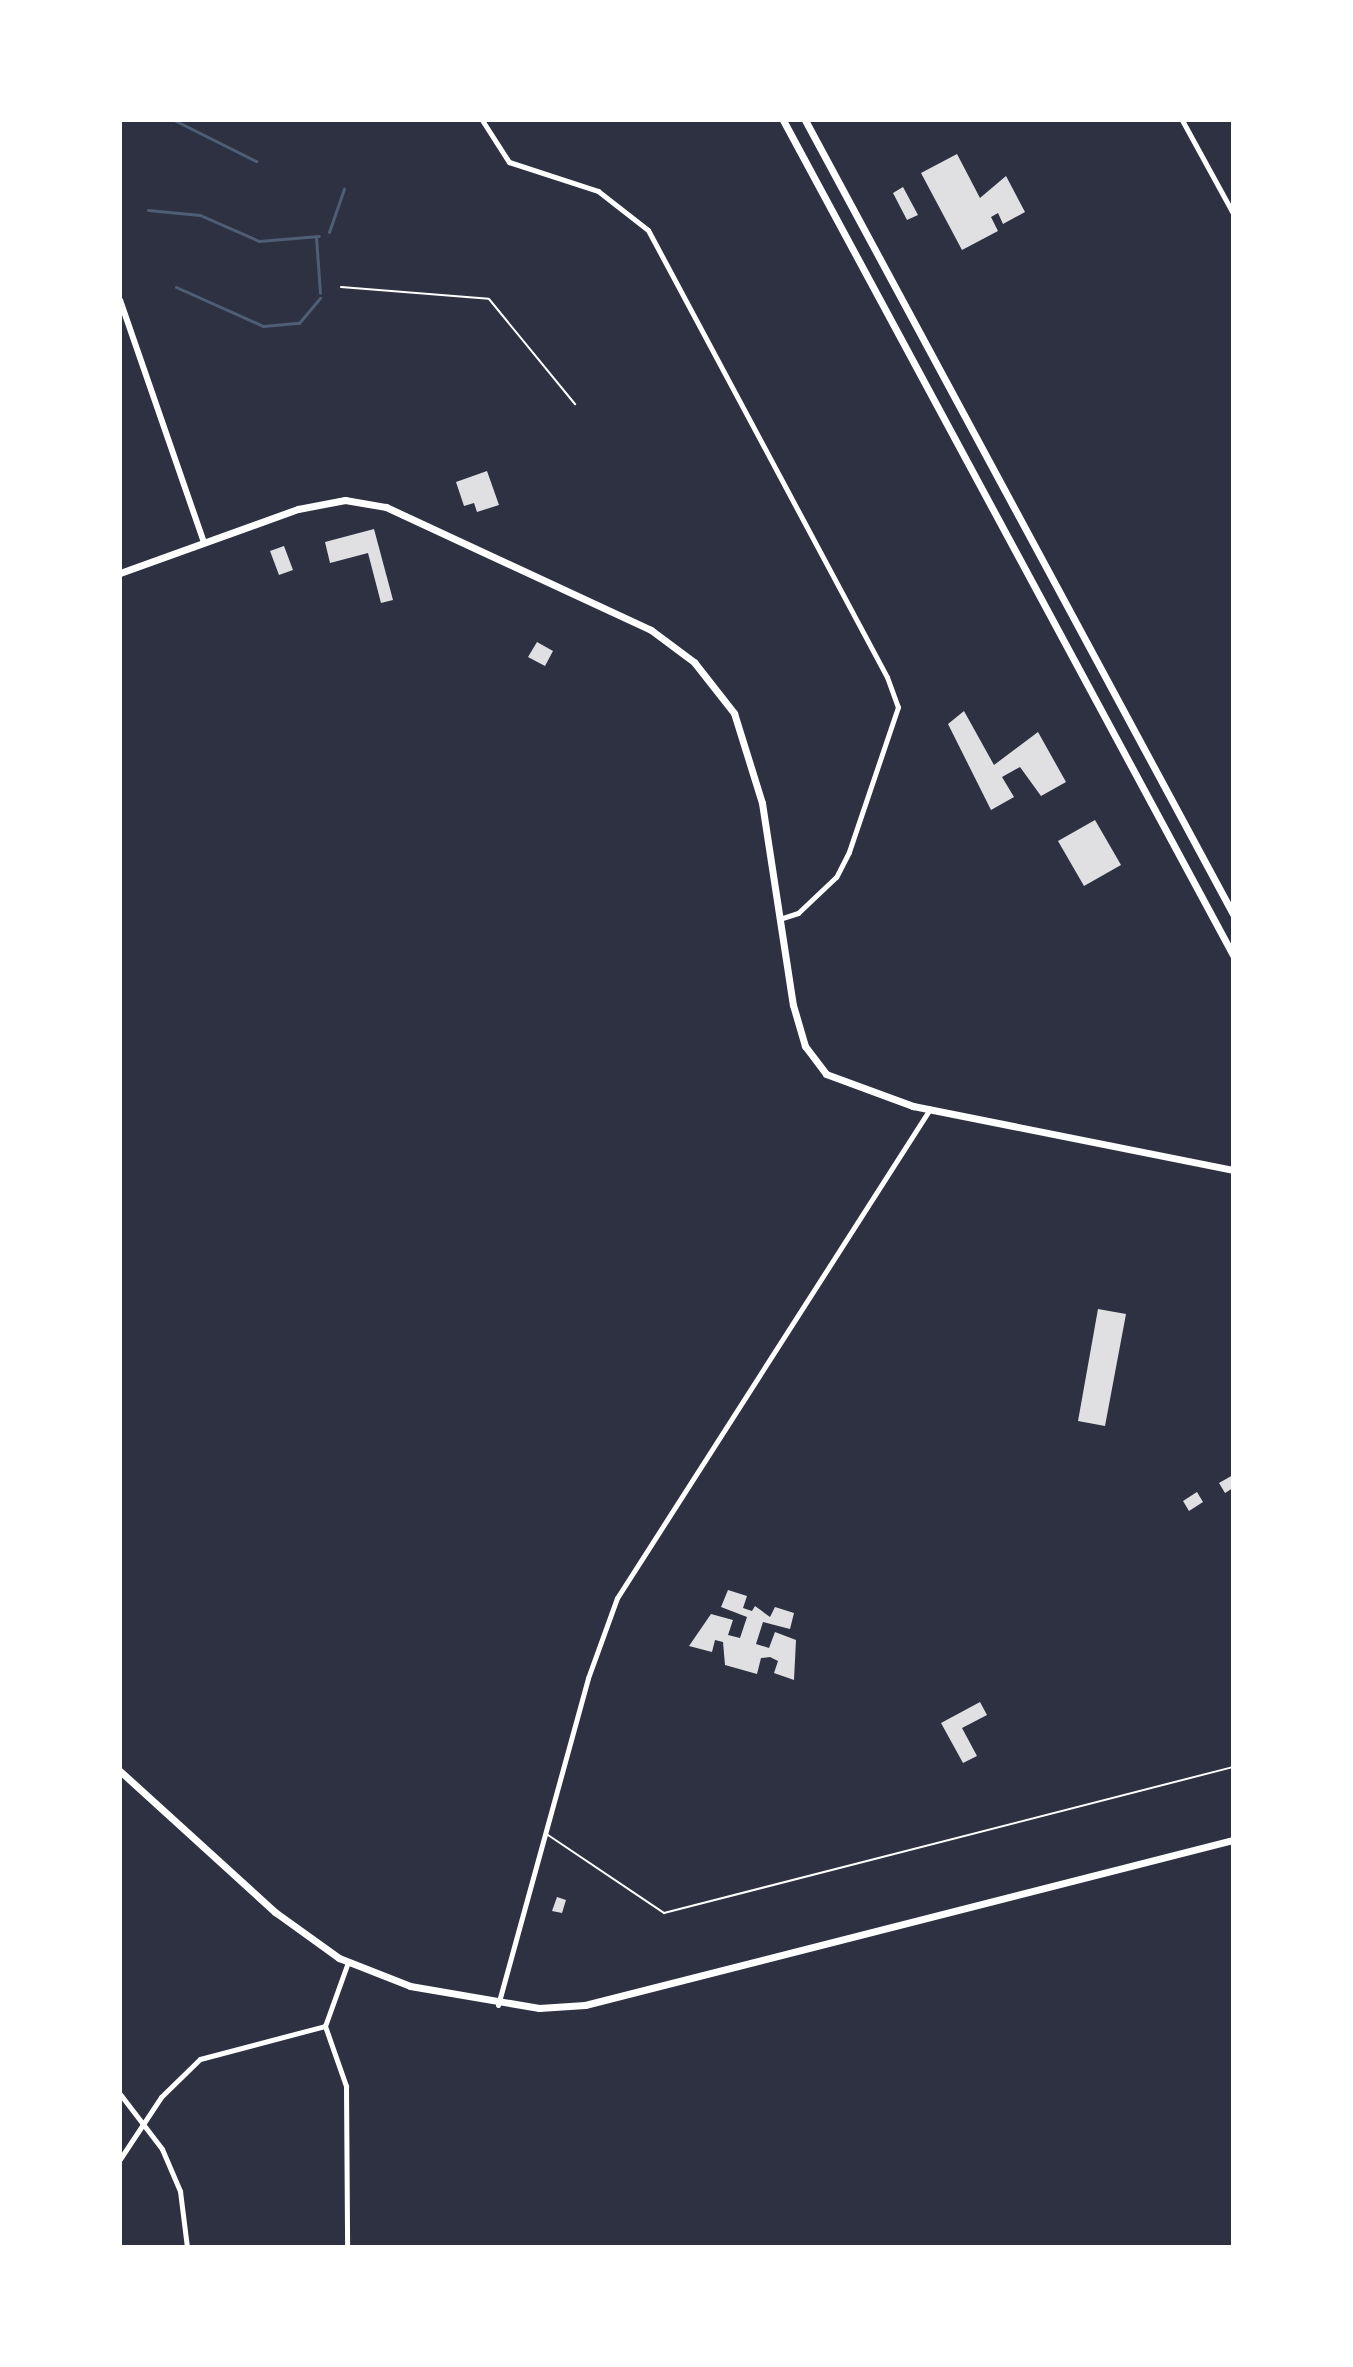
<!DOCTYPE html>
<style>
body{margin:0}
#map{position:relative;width:1353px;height:2367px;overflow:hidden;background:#2d3142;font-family:"IBM Plex Sans",sans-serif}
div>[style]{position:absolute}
.stream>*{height:3px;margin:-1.5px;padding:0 1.5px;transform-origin:1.5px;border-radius:1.5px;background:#4f5d75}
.building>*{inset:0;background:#e0e0e3}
.path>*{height:2px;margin:-1px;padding:0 1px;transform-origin:1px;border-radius:1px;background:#fff}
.service>*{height:2px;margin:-1px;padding:0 1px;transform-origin:1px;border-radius:1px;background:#fff}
.minor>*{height:5px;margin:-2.5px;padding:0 2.5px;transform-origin:2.5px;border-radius:2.5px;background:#fff}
.tertiary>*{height:6px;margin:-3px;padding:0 3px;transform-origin:3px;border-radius:3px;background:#fff}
.secondary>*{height:7px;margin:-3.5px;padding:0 3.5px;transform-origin:3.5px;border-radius:3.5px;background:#fff}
.primary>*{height:7px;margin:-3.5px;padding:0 3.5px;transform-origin:3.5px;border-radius:3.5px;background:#fff}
span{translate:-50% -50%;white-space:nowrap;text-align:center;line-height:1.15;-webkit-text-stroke:6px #fff;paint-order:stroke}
.frame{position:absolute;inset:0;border:122px solid #fff;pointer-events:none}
</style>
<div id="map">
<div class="stream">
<div style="left:174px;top:120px;width:92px;rotate:26.6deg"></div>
<div style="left:148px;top:210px;width:52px;rotate:5.5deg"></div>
<div style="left:200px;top:215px;width:64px;rotate:23.8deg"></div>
<div style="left:259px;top:241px;width:60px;rotate:-4.8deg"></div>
<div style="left:329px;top:232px;width:46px;rotate:-70.8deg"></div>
<div style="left:316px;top:237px;width:56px;rotate:85.9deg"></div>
<div style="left:176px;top:287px;width:95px;rotate:24.1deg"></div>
<div style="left:263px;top:326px;width:36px;rotate:-5deg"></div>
<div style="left:299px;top:323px;width:33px;rotate:-50deg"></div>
</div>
<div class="building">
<div style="clip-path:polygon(957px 154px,980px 198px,1006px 176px,1025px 212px,1003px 224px,998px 213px,991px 217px,998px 231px,962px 250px,921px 173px)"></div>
<div style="clip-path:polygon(903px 187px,918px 215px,907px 220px,893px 193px)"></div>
<div style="clip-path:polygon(487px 471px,499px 505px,477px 512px,474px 503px,464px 506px,456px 482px)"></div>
<div style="clip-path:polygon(374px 529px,393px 600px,381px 603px,368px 553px,330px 563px,325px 542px)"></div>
<div style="clip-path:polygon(284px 546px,293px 570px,279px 575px,270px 551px)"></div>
<div style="clip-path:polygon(537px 642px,553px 651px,545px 666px,528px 657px)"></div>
<div style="clip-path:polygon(964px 711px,994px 765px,1038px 732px,1066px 782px,1041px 796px,1020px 767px,1002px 777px,1014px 797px,991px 810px,948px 724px)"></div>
<div style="clip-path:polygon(1095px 820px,1121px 865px,1084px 886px,1058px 841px)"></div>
<div style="clip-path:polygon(1098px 1309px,1126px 1314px,1105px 1426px,1078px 1421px)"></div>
<div style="clip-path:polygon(1233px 1475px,1233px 1488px,1225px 1493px,1219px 1483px)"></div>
<div style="clip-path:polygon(1197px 1492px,1203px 1502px,1189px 1511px,1183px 1501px)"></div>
<div style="clip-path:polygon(728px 1590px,747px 1596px,743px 1608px,752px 1611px,755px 1606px,770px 1617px,775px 1607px,794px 1613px,790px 1629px,763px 1622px,756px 1644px,769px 1648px,775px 1632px,796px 1640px,794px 1680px,774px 1673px,778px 1661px,770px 1657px,761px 1658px,757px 1674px,725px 1665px,723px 1642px,715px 1640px,712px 1652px,689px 1646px,711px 1614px,733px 1620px,728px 1635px,740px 1638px,747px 1617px,721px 1607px)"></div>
<div style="clip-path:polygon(980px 1702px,987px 1715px,962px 1728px,977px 1756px,963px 1763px,941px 1723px)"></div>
<div style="clip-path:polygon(557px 1897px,566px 1900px,562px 1913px,552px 1911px)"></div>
</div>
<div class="path">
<div style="left:341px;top:287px;width:148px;rotate:4.6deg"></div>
<div style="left:489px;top:299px;width:136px;rotate:50.7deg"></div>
</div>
<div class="service">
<div style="left:548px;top:1835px;width:140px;rotate:33.9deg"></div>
<div style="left:664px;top:1913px;width:587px;rotate:-14.39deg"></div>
</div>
<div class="minor">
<div style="left:482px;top:120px;width:50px;rotate:57.3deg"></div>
<div style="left:509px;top:162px;width:94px;rotate:18deg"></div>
<div style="left:598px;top:191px;width:63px;rotate:38deg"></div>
<div style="left:648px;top:230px;width:507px;rotate:61.87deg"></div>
<div style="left:887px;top:677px;width:32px;rotate:70deg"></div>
<div style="left:898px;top:707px;width:153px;rotate:108.7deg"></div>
<div style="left:849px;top:852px;width:28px;rotate:117deg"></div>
<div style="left:836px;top:877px;width:52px;rotate:136.5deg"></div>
<div style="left:798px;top:913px;width:19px;rotate:162deg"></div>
<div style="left:1182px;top:120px;width:106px;rotate:61.3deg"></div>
<div style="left:498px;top:2005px;width:339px;rotate:-74.6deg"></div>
<div style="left:588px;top:1678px;width:85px;rotate:-70.1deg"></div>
<div style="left:617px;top:1598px;width:581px;rotate:-57.38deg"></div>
<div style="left:325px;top:2026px;width:64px;rotate:70.7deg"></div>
<div style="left:346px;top:2086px;width:161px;rotate:89.6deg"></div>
<div style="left:120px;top:2094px;width:69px;rotate:52.6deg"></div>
<div style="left:162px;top:2149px;width:46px;rotate:66.8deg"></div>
<div style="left:180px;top:2191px;width:56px;rotate:82.9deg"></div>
<div style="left:120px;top:2159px;width:74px;rotate:-56.5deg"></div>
<div style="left:161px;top:2097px;width:54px;rotate:-44.3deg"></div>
<div style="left:200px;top:2059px;width:129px;rotate:-14.8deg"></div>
<div style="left:325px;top:2026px;width:68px;rotate:-70.2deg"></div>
</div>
<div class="tertiary">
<div style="left:120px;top:300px;width:257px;rotate:70.9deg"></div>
</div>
<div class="secondary">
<div style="left:783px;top:120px;width:949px;rotate:61.68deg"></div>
<div style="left:805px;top:120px;width:902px;rotate:61.67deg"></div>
<div style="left:120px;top:573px;width:189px;rotate:-19.8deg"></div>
<div style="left:298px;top:509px;width:48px;rotate:-10.8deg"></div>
<div style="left:345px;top:500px;width:42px;rotate:9.7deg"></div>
<div style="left:386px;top:507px;width:292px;rotate:24.9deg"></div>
<div style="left:651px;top:630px;width:54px;rotate:36.7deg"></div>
<div style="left:694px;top:662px;width:65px;rotate:51.9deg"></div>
<div style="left:734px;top:713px;width:94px;rotate:72.7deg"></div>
<div style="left:762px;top:803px;width:204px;rotate:81.3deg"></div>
<div style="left:793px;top:1005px;width:43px;rotate:73.7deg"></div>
<div style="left:805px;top:1046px;width:35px;rotate:53deg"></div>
<div style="left:826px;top:1074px;width:93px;rotate:20.2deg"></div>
<div style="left:913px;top:1106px;width:326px;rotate:11.3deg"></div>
</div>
<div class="primary">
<div style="left:120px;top:1771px;width:210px;rotate:42.3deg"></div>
<div style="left:275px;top:1912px;width:79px;rotate:35.7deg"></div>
<div style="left:339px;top:1958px;width:76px;rotate:21.5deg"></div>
<div style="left:410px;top:1986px;width:131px;rotate:9.7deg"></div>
<div style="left:539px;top:2008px;width:46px;rotate:-3.7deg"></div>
<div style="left:585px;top:2005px;width:669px;rotate:-14.29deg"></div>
</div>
<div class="frame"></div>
</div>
